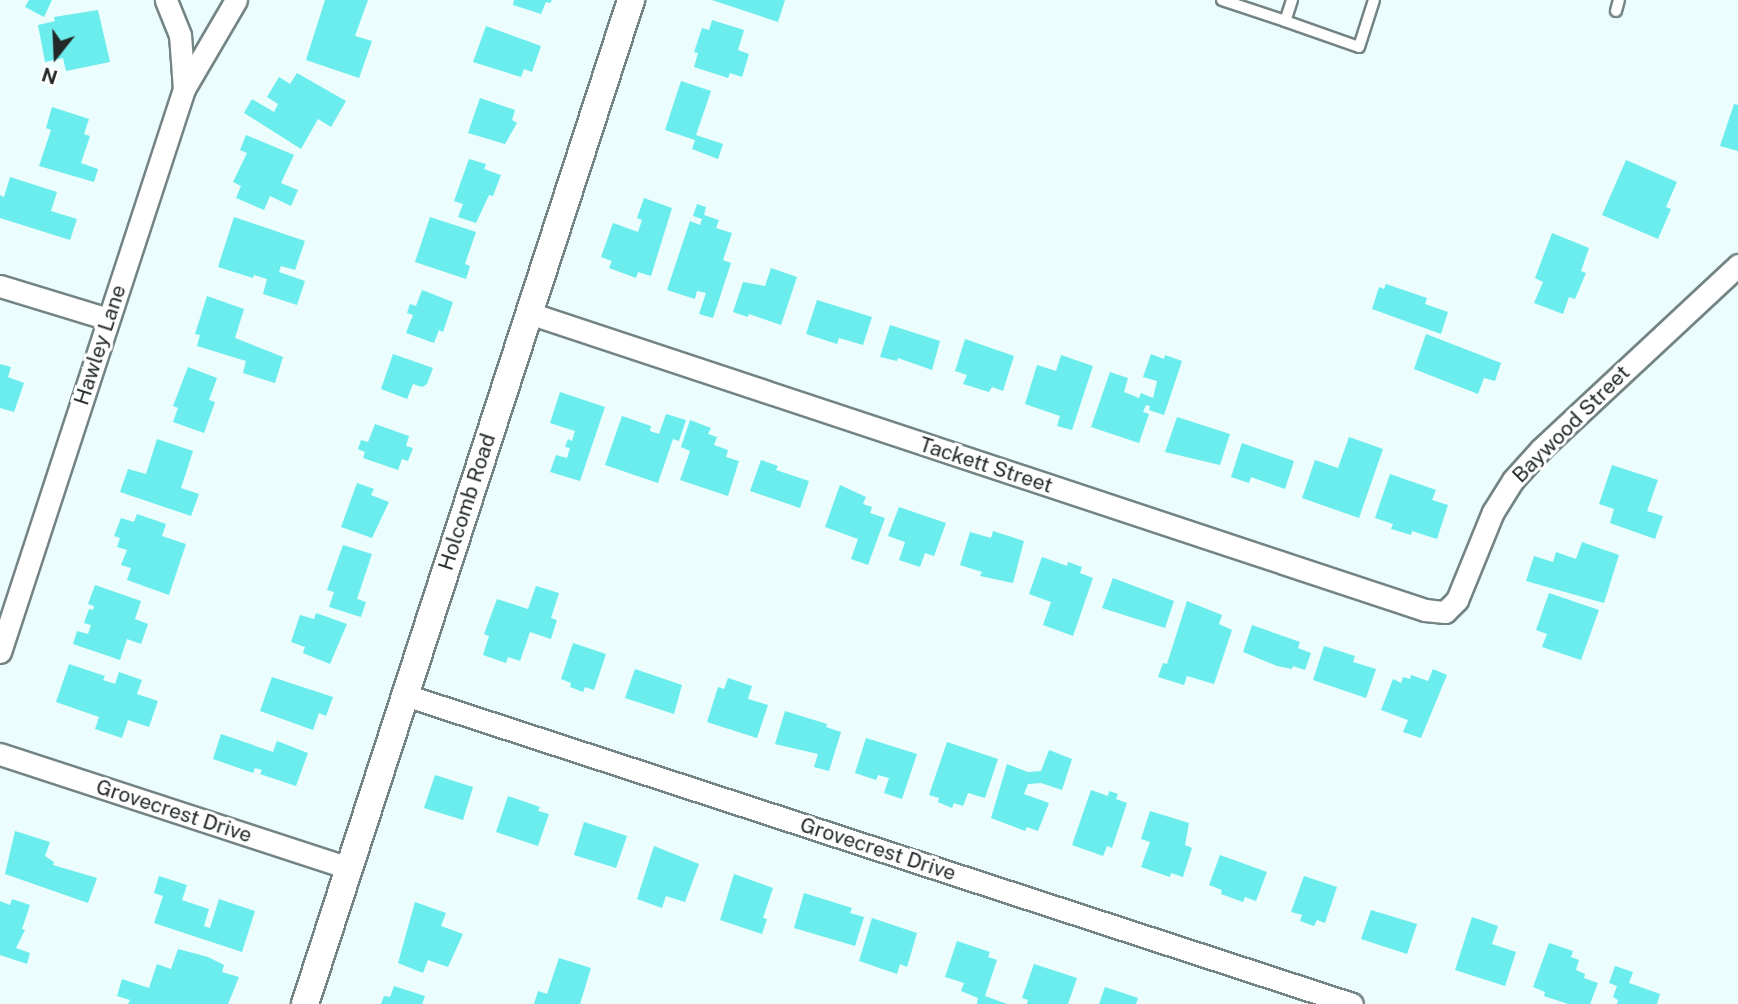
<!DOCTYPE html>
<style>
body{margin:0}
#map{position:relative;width:1738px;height:1004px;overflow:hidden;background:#ecfdfd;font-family:"Public Sans",sans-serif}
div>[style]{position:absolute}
.building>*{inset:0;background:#6beced}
.roads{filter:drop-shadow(2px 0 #748484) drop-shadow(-2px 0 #748484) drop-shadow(0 2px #748484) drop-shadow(0 -2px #748484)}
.service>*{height:10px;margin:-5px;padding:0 5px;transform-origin:5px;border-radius:5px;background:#fff}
.minor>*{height:21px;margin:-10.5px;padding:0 10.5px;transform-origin:10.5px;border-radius:10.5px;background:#fff}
.tertiary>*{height:26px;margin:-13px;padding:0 13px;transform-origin:13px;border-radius:13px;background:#fff}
span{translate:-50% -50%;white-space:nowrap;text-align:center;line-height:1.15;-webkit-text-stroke:6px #fff;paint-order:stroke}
.street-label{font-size:21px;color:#232929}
.north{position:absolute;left:21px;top:21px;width:70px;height:70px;-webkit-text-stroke:5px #fff;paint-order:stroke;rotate:198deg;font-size:19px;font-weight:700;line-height:28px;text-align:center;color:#232929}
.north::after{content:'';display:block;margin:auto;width:24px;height:32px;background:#232929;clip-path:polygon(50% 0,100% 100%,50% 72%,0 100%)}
</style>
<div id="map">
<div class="building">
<div style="clip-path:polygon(29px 0,52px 0,44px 17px,25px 7px)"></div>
<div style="clip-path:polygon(325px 0,368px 0,355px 36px,372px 41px,359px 78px,306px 60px)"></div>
<div style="clip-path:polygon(514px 0,552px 0,550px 3px,546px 2px,541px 14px,513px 5px)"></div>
<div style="clip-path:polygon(712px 0,785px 0,778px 22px)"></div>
<div style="clip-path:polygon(98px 10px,110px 62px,66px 71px,63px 58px,45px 62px,38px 25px,55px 21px,54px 17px)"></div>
<div style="clip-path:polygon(712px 20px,744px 30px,738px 50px,749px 54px,742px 77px,730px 73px,728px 78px,694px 67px,698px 53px,694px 52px,702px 28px,709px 30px)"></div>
<div style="clip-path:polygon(486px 26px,541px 46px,532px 72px,524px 69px,521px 77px,473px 62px)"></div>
<div style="clip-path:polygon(297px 73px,346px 101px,331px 127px,318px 119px,301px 149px,244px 113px,252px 99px,274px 112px,278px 104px,267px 97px,279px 77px,290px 84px)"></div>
<div style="clip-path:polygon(681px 81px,711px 91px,696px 135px,723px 144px,718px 159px,692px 149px,695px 140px,665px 130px)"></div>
<div style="clip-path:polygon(480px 98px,515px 110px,512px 120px,517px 123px,505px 144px,468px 133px)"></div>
<div style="clip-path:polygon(1734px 104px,1738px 105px,1738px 151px,1720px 146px)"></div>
<div style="clip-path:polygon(52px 107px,89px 119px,84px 134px,90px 136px,81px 163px,98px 169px,94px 182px,39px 166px,51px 130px,46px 128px)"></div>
<div style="clip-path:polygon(246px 135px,294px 155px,281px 183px,298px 190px,291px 206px,270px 196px,264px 210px,236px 198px,241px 186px,233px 182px,247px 153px,240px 150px)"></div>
<div style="clip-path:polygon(469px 159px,486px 164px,484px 169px,501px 175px,493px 196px,489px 195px,476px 223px,458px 217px,463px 204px,454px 201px)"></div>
<div style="clip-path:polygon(1626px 160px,1677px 182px,1666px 207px,1671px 209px,1658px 239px,1602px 215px)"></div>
<div style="clip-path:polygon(10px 177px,57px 192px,51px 211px,77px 219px,70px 240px,0 218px,0 195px,4px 197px)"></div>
<div style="clip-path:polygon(644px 198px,672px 208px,651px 276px,638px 272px,636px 278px,609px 268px,612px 261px,601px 257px,613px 223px,638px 232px,642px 220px,637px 218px)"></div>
<div style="clip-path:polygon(697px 204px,706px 207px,704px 215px,719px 220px,716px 228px,732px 233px,723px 260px,731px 263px,713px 318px,699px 314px,706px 293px,697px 291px,695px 299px,667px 290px,690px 221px,700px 225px,702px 219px,693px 216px)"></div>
<div style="clip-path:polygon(234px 217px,305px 241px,295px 270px,281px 266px,279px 272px,305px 281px,297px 305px,263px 294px,267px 279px,254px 275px,253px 278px,218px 267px)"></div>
<div style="clip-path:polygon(430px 217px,476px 232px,465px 264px,470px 266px,466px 279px,415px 262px)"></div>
<div style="clip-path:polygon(1552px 233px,1589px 248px,1581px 271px,1586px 273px,1575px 299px,1569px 297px,1563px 314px,1534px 303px,1543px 282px,1535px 278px)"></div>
<div style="clip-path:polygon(771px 268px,797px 277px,781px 325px,749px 314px,748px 317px,733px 312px,743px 282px,765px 286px)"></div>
<div style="clip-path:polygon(1386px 284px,1427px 298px,1425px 304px,1448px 312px,1441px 334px,1372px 309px,1379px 287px,1384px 289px)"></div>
<div style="clip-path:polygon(422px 290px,453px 302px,443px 332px,439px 330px,434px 343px,406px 333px,413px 315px,407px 313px,410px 304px,416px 306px)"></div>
<div style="clip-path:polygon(207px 296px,244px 309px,235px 338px,283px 357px,275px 383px,243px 373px,246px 361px,197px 346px,200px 335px,195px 334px)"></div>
<div style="clip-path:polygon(817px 300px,872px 317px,863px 345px,839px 338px,837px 344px,806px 334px)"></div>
<div style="clip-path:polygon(890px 325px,940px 341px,932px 370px,898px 358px,897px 361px,880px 357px)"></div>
<div style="clip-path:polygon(1426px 334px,1501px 363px,1495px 381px,1484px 378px,1478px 394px,1414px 369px)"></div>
<div style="clip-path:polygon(965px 339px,1014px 356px,1003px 391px,992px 387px,989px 392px,963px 384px,967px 375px,955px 371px)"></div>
<div style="clip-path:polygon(393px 354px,433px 368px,427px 384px,422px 387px,413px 384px,407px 399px,381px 389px)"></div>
<div style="clip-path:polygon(1151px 354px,1164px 359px,1165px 355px,1182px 361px,1164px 415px,1149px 410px,1150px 406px,1146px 405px,1143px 412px,1149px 414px,1139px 443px,1091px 427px,1110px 372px,1128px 378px,1124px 392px,1139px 398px,1141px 393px,1153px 398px,1157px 381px,1143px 377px)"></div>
<div style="clip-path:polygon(1061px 355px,1093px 366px,1072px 430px,1057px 426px,1060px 416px,1025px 404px,1037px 365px,1056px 371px)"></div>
<div style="clip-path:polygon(0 364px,11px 367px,8px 377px,24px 383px,14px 412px,0 408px)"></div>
<div style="clip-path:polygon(188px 367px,217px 378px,209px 400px,215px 402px,204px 433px,173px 422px,178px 408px,173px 406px)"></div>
<div style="clip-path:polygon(560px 392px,605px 407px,580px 481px,550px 472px,556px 455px,567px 458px,570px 448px,565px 447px,568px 439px,572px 441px,575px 431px,550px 423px)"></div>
<div style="clip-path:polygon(666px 414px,686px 420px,679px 441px,673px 439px,658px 483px,605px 465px,622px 416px,651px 426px,650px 431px,659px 434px)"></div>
<div style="clip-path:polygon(1177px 417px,1230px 434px,1220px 465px,1165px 452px)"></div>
<div style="clip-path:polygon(690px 420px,711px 428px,708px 434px,717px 437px,714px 445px,728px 450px,726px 457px,739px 461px,728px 496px,680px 480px,690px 451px,681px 447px)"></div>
<div style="clip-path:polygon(375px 424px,409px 436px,406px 446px,413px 448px,408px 461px,402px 459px,398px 470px,363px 458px,365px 452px,358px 449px,361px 440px,368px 442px)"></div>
<div style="clip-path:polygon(1349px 437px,1383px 449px,1359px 518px,1302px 498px,1315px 460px,1338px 468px)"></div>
<div style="clip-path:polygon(157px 439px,193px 451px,181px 488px,199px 494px,191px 516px,120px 492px,128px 469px,146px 474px)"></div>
<div style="clip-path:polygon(1242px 443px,1294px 461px,1285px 489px,1251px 477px,1249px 483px,1231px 477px)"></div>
<div style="clip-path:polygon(761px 460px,778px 466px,776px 470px,809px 481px,800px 508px,750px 491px)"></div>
<div style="clip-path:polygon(1612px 465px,1658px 480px,1647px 511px,1663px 516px,1655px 539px,1610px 523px,1614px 509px,1599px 504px)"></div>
<div style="clip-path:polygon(1390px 474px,1436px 490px,1432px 500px,1448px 505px,1437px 539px,1412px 531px,1411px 535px,1391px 529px,1393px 524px,1375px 518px)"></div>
<div style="clip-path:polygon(357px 483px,374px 489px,371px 495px,389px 502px,372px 538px,341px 527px)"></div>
<div style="clip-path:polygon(840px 485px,866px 497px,863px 504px,872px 507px,870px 513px,885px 518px,868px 565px,851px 559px,858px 539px,825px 527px)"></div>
<div style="clip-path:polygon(899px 507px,946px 523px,934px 556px,925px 553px,920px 567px,899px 560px,905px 542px,888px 536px)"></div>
<div style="clip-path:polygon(137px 514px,166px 524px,162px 536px,186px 544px,169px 595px,127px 580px,131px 568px,121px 565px,127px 550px,117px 547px,120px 538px,114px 536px,121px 518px,134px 522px)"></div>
<div style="clip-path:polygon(993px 531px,1024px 541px,1013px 583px,980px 576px,982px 572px,960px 565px,970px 532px,991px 538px)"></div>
<div style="clip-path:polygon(1582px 542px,1619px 555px,1604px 603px,1526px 581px,1534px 556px,1553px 562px,1556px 552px,1576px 559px)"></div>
<div style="clip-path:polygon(343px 545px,372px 554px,357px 599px,366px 602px,361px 617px,329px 607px,334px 592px,327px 590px)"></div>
<div style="clip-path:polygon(1042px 557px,1067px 566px,1068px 562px,1082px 567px,1080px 573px,1093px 578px,1073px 636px,1043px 625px,1051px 602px,1029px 594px)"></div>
<div style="clip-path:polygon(1113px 578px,1174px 601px,1165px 628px,1102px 608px)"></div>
<div style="clip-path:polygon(95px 585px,141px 601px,135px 619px,148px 624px,141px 644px,127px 639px,120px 660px,73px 644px,77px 631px,88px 634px,91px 625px,84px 623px,89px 609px,93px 610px,94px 606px,88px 604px)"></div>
<div style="clip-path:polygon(536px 586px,559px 593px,551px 618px,557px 620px,551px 639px,530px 632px,520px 661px,508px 657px,506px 663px,483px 655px,489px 636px,484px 634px,497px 599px,528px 609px)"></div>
<div style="clip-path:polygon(1549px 593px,1599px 610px,1581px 660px,1542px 647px,1547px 634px,1536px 630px)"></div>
<div style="clip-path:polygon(1187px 601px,1222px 615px,1219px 624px,1232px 630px,1214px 684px,1187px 676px,1184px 685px,1158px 677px,1163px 663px,1167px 664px)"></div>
<div style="clip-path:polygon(316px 613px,347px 624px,330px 664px,303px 653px,305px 647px,291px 642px,300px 615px,314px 619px)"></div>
<div style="clip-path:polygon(1252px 625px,1300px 642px,1298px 648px,1311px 653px,1305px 670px,1293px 666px,1292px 669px,1277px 666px,1243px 652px)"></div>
<div style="clip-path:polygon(573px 643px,606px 654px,594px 690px,585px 687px,583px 692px,570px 687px,571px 683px,561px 679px)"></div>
<div style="clip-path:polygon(1324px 646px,1355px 656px,1353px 662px,1376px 669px,1366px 698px,1313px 680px)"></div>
<div style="clip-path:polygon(69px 664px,105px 676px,103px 680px,115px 684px,119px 672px,142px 680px,137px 694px,158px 701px,149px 727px,128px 720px,122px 738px,95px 729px,99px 717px,56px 702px)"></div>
<div style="clip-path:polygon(635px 669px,682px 685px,674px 714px,625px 698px)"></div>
<div style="clip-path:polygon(1433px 669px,1447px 675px,1421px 738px,1403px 732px,1408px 720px,1381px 710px,1393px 679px,1401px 683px,1403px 677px,1410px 679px,1411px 675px,1428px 681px)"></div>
<div style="clip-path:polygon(272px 677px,333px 697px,326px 716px,319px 713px,313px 730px,260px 711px)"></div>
<div style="clip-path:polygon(728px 678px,752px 686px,748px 699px,768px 705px,757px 738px,707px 722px,718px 687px,724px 689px)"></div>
<div style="clip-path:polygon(785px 711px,827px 724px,826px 727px,841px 732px,829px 771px,814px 767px,818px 754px,775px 744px)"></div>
<div style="clip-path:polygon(221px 734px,273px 752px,277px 741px,308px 753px,296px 786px,260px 774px,262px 770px,255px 768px,253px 773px,213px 759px)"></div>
<div style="clip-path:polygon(866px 738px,917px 754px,902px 799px,884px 793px,889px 778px,878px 775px,876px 780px,855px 773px)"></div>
<div style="clip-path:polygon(947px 742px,998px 759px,985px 798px,968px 793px,963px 806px,954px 803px,952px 808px,938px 802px,939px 798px,929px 795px)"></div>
<div style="clip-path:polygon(1049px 750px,1072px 759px,1062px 790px,1041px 783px,1028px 784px,1024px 794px,1049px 803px,1038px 831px,1027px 827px,1025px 831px,991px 818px,1007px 764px,1028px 772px,1041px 771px)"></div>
<div style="clip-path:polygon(435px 775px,473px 787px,463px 820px,424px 808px)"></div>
<div style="clip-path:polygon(1091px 790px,1108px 796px,1109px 791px,1118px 794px,1116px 799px,1127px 803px,1112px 848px,1107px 846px,1103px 856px,1072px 845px)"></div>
<div style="clip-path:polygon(508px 796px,540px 807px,538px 811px,549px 814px,538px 846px,496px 832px)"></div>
<div style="clip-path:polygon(1150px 811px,1189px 823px,1185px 845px,1192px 848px,1183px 877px,1171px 873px,1170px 877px,1141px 867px,1150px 842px,1141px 839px)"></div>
<div style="clip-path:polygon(584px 822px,627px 836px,616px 868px,574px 855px)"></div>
<div style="clip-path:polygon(15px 831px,50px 842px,45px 856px,54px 862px,53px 865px,97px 878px,88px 903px,5px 874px)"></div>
<div style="clip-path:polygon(654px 846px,699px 864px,685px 902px,666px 896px,662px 908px,637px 899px)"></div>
<div style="clip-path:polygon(1220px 855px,1267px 872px,1256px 901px,1245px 897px,1243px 902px,1221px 894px,1222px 890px,1209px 885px)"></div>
<div style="clip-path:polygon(734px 874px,773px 888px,763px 918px,767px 919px,762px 934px,720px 920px)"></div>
<div style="clip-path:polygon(159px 876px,187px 885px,182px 900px,209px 909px,204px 926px,210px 928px,219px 899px,255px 911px,242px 952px,154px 923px,163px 896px,154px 893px)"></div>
<div style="clip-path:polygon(1304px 876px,1337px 887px,1325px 923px,1317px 920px,1314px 926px,1300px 921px,1302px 915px,1291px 912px)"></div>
<div style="clip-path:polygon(804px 893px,852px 908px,850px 913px,864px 917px,855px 946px,794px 928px)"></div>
<div style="clip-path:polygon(12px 899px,30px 905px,22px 929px,25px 930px,16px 948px,30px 953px,27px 964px,0 955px,0 901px,10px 905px)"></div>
<div style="clip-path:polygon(415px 902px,446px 913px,441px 926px,463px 934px,448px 967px,428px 960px,423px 973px,398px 963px)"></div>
<div style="clip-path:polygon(1371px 910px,1417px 924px,1407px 954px,1361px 939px)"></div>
<div style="clip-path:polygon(1472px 917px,1498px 926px,1492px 944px,1516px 952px,1505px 986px,1455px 970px)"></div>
<div style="clip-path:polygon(872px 918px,917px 933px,907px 967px,900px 964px,897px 974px,859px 961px)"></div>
<div style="clip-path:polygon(957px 941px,990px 952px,988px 957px,997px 960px,985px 996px,1007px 1004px,977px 1004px,978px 998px,961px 991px,964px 983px,945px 977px)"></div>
<div style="clip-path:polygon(1549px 943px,1573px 951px,1571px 957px,1579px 960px,1576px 970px,1585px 974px,1584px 978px,1598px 983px,1590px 1004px,1568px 1004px,1544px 996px,1545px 992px,1533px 987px)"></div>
<div style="clip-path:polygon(178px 949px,208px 957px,224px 965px,222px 972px,239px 977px,228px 1004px,128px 1004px,130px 1000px,117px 996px,122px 979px,149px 988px,157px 964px,171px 969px)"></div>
<div style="clip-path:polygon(559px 958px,591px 968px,580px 1004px,534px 1004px,538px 991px,547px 994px)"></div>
<div style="clip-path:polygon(1034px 964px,1077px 978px,1068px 1004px,1027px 1004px,1028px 1000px,1022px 998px)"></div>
<div style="clip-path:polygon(1615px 966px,1633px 972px,1629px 983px,1660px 994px,1657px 1004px,1617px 1004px,1618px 1000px,1613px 997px,1617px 986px,1609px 983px)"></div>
<div style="clip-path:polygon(394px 986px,425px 996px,422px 1004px,381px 1004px,384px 996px,390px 997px)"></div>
<div style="clip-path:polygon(1105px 987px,1138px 998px,1136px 1004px,1099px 1004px)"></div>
</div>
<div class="roads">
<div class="service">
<div style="left:1222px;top:0;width:66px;rotate:18.4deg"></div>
<div style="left:1292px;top:0;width:22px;rotate:108deg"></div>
<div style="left:1285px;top:21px;width:78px;rotate:19.4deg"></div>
<div style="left:1359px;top:47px;width:49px;rotate:-72.3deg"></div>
<div style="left:1616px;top:11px;width:11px;rotate:-75deg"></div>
</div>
<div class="minor">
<div style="left:184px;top:89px;width:103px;rotate:-59.7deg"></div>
<div style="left:0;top:286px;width:113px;rotate:17deg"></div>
<div style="left:529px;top:313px;width:944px;rotate:18.34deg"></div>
<div style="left:1425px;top:610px;width:20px;rotate:6deg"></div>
<div style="left:1445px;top:612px;width:17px;rotate:-45deg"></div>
<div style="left:1457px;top:600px;width:95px;rotate:-67.8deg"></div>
<div style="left:1493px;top:512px;width:38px;rotate:-58deg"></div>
<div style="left:1513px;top:480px;width:42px;rotate:-47.9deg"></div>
<div style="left:1541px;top:449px;width:270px;rotate:-43deg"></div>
<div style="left:0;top:652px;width:592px;rotate:-71.9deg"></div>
<div style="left:184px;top:89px;width:54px;rotate:-94.2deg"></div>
<div style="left:180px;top:35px;width:38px;rotate:-112deg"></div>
<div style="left:405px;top:695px;width:996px;rotate:18.07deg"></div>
<div style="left:0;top:754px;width:366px;rotate:18.1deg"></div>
</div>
<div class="tertiary">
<div style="left:305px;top:1004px;width:1056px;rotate:-72.01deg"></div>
</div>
</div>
<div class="street-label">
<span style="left:100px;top:345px;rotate:-72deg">Hawley Lane</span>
<span style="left:1571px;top:424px;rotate:-45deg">Baywood Street</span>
<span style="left:986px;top:465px;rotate:18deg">Tackett Street</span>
<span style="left:467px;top:502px;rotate:-72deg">Holcomb Road</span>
<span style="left:174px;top:811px;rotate:18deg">Grovecrest Drive</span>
<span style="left:878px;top:849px;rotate:18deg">Grovecrest Drive</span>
</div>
<div class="north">N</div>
</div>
